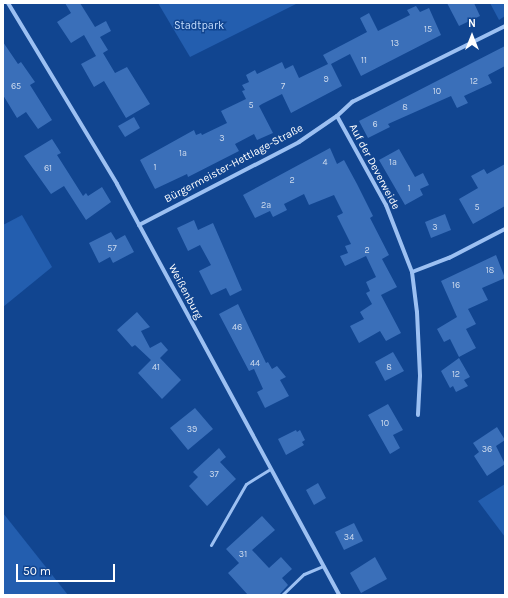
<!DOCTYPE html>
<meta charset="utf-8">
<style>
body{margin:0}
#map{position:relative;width:508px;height:598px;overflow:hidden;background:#114590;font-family:Karla,sans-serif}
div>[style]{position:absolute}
.green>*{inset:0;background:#235eaf}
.building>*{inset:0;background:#3a6fb9}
.lane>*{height:3px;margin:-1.5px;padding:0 1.5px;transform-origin:1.5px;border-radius:1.5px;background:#9cc0f2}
.street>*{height:4px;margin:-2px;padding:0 2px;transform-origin:2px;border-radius:2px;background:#9cc0f2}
span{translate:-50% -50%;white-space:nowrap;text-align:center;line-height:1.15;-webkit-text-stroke:3px #114590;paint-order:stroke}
.number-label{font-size:9px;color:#cedbee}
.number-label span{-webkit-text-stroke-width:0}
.park-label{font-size:11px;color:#c3dcfd}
.street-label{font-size:11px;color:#fff}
.frame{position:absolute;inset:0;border:4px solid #fff;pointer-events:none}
.north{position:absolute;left:452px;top:16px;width:40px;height:40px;-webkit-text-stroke:3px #114590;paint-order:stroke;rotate:0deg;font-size:11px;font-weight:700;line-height:16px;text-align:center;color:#fff}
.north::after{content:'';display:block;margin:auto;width:14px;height:18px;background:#fff;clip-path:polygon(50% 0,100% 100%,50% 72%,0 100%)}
.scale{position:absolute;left:16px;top:564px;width:99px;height:18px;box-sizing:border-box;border:2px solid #fff;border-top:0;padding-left:5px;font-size:12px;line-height:14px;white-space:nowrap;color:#fff;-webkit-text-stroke:3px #114590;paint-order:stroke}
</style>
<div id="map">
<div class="green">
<div style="clip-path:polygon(158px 3px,298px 3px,190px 57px)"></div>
<div style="clip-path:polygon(490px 3px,505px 3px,505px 16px,499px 20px)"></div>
<div style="clip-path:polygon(22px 215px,52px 267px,3px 307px,3px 225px)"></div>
<div style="clip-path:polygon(505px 484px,505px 537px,478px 501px)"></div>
<div style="clip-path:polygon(3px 513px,68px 595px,3px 595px)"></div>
</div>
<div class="building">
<div style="clip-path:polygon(65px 3px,80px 3px,95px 27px,106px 21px,111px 31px,100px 37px,108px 50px,103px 53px,115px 73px,127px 67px,150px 104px,126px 118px,104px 81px,94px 87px,81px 64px,96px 56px,84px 35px,71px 43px,57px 22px,71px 13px)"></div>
<div style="clip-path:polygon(447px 3px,474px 3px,480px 16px,459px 26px)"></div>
<div style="clip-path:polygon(416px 6px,420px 12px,429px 8px,441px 35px,361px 76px,350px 54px,331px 64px,342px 86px,291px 113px,282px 94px,262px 104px,259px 106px,273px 133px,257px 140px,254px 134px,235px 144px,239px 151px,188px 177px,187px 174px,155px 189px,140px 160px,194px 130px,196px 135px,201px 133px,202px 135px,227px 123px,221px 111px,246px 99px,242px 91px,245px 90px,242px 85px,249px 82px,246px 75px,255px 70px,257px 74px,282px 62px,285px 69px,293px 65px,299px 78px,328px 64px,323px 55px,367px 32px,360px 18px,369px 13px,378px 31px,410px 15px,407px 10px)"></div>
<div style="clip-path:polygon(3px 42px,18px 64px,21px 62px,35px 82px,30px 85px,52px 120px,38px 129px,26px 112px,17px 118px,3px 95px)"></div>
<div style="clip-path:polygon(505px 46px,505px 66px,488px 75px,492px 83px,464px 96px,468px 103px,457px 108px,451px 96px,388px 124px,390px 127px,368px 138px,359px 121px)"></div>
<div style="clip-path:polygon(134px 117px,140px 128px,125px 137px,118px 126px)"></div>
<div style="clip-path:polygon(52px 139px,61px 153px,57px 155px,83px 196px,86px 193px,88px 196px,102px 187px,111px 202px,86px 220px,64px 186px,51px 194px,24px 156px)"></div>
<div style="clip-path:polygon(330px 148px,337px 164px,344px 160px,357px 184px,373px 216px,370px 218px,389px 255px,382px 259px,397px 287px,381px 295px,401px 333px,386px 341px,380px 331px,359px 343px,350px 326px,364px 319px,360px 312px,372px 304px,366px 293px,370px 291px,366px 282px,376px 277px,366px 256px,345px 266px,340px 256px,348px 253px,345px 246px,351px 244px,337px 216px,343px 213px,334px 195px,309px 205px,304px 194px,284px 204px,287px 210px,273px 217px,270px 211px,255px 218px,243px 195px)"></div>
<div style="clip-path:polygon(399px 149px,415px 177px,423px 173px,429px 185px,420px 189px,423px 195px,405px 205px,379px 160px)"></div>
<div style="clip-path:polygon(505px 164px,505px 206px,473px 224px,459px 199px,478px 188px,471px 176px,484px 169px,487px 174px)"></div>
<div style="clip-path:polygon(445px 214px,451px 230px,431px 238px,425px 222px)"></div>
<div style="clip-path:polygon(194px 220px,198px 230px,213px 223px,242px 290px,230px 296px,226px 288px,211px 295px,199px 271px,211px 265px,200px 245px,188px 251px,177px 228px)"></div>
<div style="clip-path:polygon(111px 232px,116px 240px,125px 235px,134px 252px,113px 263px,110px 257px,99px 263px,89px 243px)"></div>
<div style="clip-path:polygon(496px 255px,505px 278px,482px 288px,488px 300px,468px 309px,476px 324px,466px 329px,476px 348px,459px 357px,450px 339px,444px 342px,437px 329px,457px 317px,441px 281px)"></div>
<div style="clip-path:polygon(238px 304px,266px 363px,268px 362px,272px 369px,277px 366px,286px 377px,280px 380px,289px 396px,265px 408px,257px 392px,263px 389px,254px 369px,249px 371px,219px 314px)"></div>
<div style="clip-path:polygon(137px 312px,150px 327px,141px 331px,150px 348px,161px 342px,168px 350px,160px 358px,181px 380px,162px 399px,138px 373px,151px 360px,135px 345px,132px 347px,117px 330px)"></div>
<div style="clip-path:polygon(393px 352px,404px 371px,385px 381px,375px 362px)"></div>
<div style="clip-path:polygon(459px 358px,470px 377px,464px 380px,468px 386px,456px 392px,453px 386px,450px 388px,441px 371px)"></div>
<div style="clip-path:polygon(388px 404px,403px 430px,393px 435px,400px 448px,390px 454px,368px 415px)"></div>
<div style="clip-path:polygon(195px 408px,213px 429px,188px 450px,170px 428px)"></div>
<div style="clip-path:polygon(497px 427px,505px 440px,496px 446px,505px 464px,487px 476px,474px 456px,479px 452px,473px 443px)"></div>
<div style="clip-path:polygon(296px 430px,297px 432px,300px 430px,305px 440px,302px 442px,304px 445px,286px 455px,278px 439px)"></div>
<div style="clip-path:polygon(219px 448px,226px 457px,220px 462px,236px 479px,207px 506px,189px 486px,198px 477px,193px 472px)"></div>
<div style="clip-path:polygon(318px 483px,326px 498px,314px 505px,306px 490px)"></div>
<div style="clip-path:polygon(262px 516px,275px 530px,252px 550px,269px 568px,281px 557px,292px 569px,282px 578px,288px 585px,279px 595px,248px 595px,228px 573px,239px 563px,226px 549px)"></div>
<div style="clip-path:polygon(354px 523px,363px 541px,344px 550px,335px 532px)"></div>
<div style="clip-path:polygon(375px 557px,387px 579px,361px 593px,350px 573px)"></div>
</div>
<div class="lane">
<div style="left:211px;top:545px;width:70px;rotate:-60.2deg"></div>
<div style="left:246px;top:484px;width:28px;rotate:-32deg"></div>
<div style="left:282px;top:595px;width:30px;rotate:-44deg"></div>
<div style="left:304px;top:574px;width:21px;rotate:-23deg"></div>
</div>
<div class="street">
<div style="left:8px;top:3px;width:211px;rotate:58.9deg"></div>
<div style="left:117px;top:184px;width:467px;rotate:61.6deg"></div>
<div style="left:337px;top:116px;width:102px;rotate:61.2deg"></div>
<div style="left:386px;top:205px;width:72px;rotate:68.8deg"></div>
<div style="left:412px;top:272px;width:40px;rotate:82.9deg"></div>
<div style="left:417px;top:312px;width:64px;rotate:87.3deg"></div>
<div style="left:420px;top:376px;width:39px;rotate:93deg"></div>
<div style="left:139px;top:225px;width:180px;rotate:-27.4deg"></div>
<div style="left:299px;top:142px;width:46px;rotate:-34.4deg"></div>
<div style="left:337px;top:116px;width:21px;rotate:-43deg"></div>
<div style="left:352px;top:102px;width:171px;rotate:-26.4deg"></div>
<div style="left:412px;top:272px;width:40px;rotate:-21deg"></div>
<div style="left:449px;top:258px;width:63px;rotate:-27.4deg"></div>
</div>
<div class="number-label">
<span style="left:428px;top:29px">15</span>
<span style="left:395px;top:43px">13</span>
<span style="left:364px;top:60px">11</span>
<span style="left:326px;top:79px">9</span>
<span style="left:474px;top:81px">12</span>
<span style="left:16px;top:86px">65</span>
<span style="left:283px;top:86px">7</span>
<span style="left:437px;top:91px">10</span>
<span style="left:251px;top:105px">5</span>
<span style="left:405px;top:107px">8</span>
<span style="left:375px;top:124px">6</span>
<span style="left:222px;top:138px">3</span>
<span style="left:183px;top:153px">1a</span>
<span style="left:325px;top:162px">4</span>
<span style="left:393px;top:162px">1a</span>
<span style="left:155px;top:167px">1</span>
<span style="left:48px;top:168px">61</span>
<span style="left:292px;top:180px">2</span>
<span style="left:409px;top:188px">1</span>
<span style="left:266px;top:205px">2a</span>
<span style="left:477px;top:207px">5</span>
<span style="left:435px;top:227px">3</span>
<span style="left:112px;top:248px">57</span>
<span style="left:367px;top:250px">2</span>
<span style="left:490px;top:270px">18</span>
<span style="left:456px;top:285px">16</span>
<span style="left:237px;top:327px">46</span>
<span style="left:255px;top:363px">44</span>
<span style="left:156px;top:367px">41</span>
<span style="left:389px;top:367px">8</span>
<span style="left:456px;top:374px">12</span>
<span style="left:385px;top:423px">10</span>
<span style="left:192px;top:429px">39</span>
<span style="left:487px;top:449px">36</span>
<span style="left:214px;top:474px">37</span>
<span style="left:349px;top:537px">34</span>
<span style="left:243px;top:554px">31</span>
</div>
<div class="park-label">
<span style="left:199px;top:26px">Stadtpark</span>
</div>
<div class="street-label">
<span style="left:234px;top:164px;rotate:-28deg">Bürgermeister-Hettlage-Straße</span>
<span style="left:374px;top:167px;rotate:62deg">Auf der Deverweide</span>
<span style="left:185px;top:292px;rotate:62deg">Weißenburg</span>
</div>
<div class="frame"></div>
<div class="north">N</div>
<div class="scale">50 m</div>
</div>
